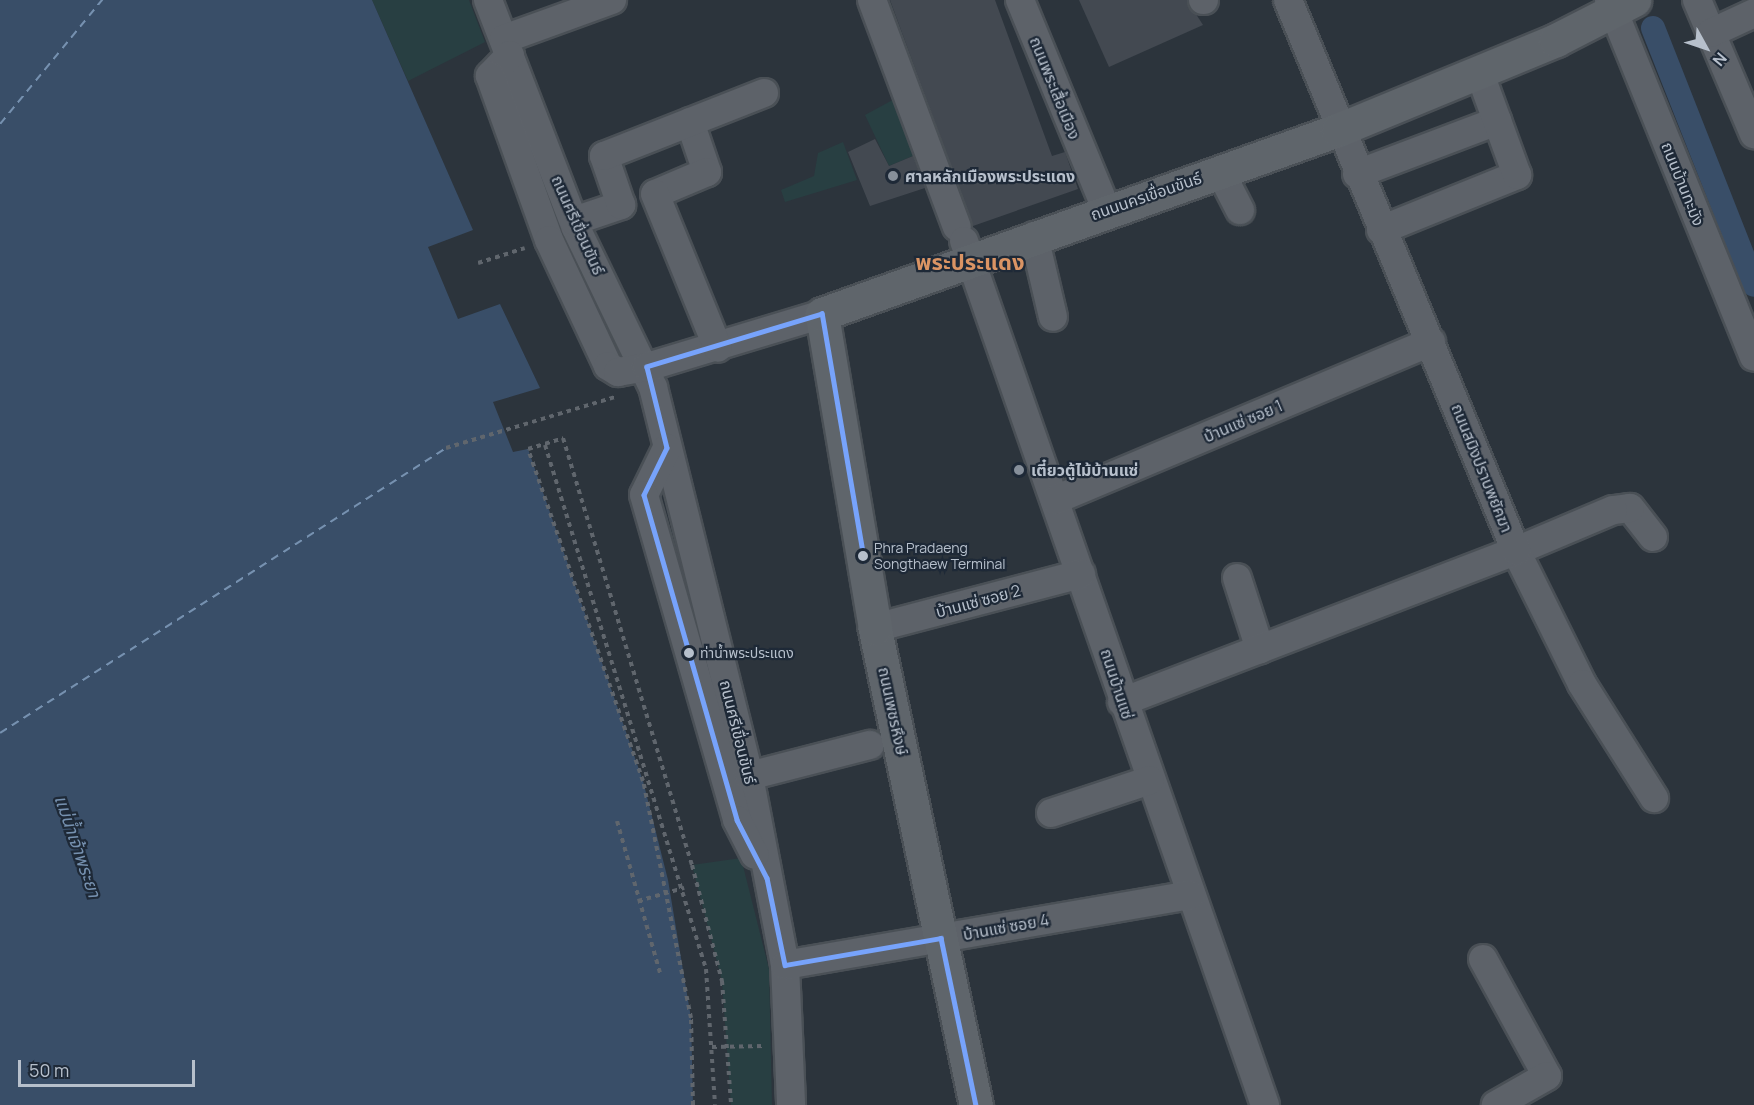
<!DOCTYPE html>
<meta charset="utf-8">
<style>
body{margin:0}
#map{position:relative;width:1754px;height:1105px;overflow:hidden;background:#2c343c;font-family:Manrope,"Noto Sans Thai",sans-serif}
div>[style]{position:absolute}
.green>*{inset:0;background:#283f42}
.water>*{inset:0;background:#394e68}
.canal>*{height:24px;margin:-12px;padding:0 12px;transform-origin:12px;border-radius:12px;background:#394e68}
.ferry>*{height:1.5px;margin-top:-0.75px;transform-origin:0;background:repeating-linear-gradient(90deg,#7691b0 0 8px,transparent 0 14px)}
.building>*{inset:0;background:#434951}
.path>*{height:4px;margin-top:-2px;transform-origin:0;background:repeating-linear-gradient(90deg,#60666d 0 4.5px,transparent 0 9px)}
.roads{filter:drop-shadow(2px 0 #4a5056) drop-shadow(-2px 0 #4a5056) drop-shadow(0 2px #4a5056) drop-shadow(0 -2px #4a5056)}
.minor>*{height:28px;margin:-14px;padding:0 14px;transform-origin:14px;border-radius:14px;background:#5d6269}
.major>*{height:33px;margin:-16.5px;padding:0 16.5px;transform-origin:16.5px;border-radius:16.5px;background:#5f656b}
.bus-1>*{height:4.5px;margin:-2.25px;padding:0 2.25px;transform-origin:2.25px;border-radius:2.25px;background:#77a3fb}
.dots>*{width:16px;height:16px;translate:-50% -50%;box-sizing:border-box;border:3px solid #1e2937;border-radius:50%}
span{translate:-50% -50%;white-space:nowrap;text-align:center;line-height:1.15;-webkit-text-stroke:4.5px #1e2937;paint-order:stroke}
.bus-label{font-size:14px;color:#b7c0cc}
.left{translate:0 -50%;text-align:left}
.street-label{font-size:16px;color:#b7c0cc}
.poi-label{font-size:16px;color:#b7c0cc;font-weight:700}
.water-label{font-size:18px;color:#7691b0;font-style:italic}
.district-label{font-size:22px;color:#da9464;font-weight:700}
.north{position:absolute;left:1676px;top:18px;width:60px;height:60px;-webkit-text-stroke:4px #1e2937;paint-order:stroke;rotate:130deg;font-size:16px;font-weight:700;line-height:24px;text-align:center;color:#b7c0cc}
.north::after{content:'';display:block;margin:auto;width:21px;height:27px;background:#b7c0cc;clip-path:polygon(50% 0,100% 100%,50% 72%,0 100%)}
.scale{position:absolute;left:18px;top:1060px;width:177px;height:27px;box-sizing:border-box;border:3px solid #b7c0cc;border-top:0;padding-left:8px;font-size:18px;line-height:21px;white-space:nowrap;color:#b7c0cc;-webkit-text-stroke:4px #1e2937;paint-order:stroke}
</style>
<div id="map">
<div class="green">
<div style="clip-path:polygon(372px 0,469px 0,485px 42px,408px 81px)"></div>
<div style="clip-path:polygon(900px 96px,920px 153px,889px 166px,865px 115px)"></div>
<div style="clip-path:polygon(843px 142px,857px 180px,785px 202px,781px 190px,814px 176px,818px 153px)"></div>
<div style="clip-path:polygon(741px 858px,769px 969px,772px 1105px,731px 1105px,722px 981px,692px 865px)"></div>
</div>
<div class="water">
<div style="clip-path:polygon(0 0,372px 0,473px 230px,428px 247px,458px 319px,500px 304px,540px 388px,493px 402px,513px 452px,528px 449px,643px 781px,668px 880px,691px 1018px,693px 1105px,0 1105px)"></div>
</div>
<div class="canal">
<div style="left:1653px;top:28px;width:276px;rotate:68.5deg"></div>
</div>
<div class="ferry">
<div style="left:0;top:124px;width:161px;rotate:-50.6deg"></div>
<div style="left:0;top:733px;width:529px;rotate:-32.58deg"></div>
</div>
<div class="building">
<div style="clip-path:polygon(890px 0,995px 0,1052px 156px,1065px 152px,1078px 189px,973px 226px)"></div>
<div style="clip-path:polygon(1079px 0,1187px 0,1203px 25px,1109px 67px)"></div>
<div style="clip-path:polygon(875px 139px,889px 166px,913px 156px,925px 188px,870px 206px,848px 152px)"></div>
</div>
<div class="path">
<div style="left:478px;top:263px;width:49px;rotate:-17.7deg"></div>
<div style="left:545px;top:445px;width:548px;rotate:72.92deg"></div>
<div style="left:706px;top:969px;width:136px;rotate:86.2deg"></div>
<div style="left:446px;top:448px;width:177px;rotate:-16.8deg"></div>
<div style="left:617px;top:821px;width:158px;rotate:74.2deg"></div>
<div style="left:638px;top:901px;width:48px;rotate:-15.8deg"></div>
<div style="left:712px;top:1047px;width:53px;rotate:-1.1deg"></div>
<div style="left:693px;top:1105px;width:87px;rotate:-91.3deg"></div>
<div style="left:691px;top:1018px;width:242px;rotate:-101.4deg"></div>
<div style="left:643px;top:781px;width:351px;rotate:-109.1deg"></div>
<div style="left:528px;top:449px;width:37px;rotate:-17deg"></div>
<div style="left:563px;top:438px;width:446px;rotate:73.2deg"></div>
<div style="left:692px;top:865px;width:120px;rotate:75.5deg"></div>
<div style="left:722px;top:981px;width:124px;rotate:85.8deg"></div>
</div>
<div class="roads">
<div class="minor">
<div style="left:488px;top:0;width:244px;rotate:68.9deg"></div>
<div style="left:576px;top:228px;width:177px;rotate:64.2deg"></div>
<div style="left:653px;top:387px;width:401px;rotate:76.1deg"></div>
<div style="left:749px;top:776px;width:192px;rotate:79.2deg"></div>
<div style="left:785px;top:965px;width:140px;rotate:87.5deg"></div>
<div style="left:872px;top:0;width:242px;rotate:69.5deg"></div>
<div style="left:1020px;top:0;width:226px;rotate:67.6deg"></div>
<div style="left:1203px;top:0;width:1px"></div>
<div style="left:1609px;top:0;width:385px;rotate:67.9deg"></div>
<div style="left:1697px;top:0;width:146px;rotate:67deg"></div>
<div style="left:1711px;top:33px;width:47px;rotate:-24.9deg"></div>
<div style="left:504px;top:39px;width:115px;rotate:-19.9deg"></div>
<div style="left:510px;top:55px;width:29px;rotate:134deg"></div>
<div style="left:490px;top:76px;width:174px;rotate:70.2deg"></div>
<div style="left:549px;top:240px;width:139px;rotate:64.9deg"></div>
<div style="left:608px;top:366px;width:12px;rotate:31deg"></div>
<div style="left:618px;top:372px;width:29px;rotate:-10deg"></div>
<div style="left:647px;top:367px;width:183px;rotate:-16.8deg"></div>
<div style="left:690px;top:122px;width:53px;rotate:71.2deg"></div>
<div style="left:707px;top:172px;width:56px;rotate:157.1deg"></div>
<div style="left:655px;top:194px;width:166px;rotate:67.8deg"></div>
<div style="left:1220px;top:171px;width:44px;rotate:62.9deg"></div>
<div style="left:1357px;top:174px;width:150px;rotate:-20.7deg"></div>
<div style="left:574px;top:221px;width:50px;rotate:-18.8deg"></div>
<div style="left:621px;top:205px;width:52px;rotate:-109.1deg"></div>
<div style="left:604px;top:156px;width:172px;rotate:-21.5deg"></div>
<div style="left:1381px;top:230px;width:147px;rotate:-22deg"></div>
<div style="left:1517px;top:175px;width:111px;rotate:-110.1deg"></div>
<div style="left:1034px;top:236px;width:83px;rotate:76.8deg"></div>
<div style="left:964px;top:241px;width:915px;rotate:70.79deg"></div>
<div style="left:667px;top:448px;width:52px;rotate:116.1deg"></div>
<div style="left:644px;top:495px;width:338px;rotate:74deg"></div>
<div style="left:737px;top:820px;width:39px;rotate:63deg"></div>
<div style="left:1055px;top:500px;width:408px;rotate:-22.8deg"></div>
<div style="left:1653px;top:537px;width:37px;rotate:-128deg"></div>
<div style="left:1630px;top:508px;width:17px;rotate:173deg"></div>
<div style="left:1613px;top:510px;width:105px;rotate:157.1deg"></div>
<div style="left:1516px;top:551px;width:148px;rotate:63.6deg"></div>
<div style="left:1582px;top:684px;width:135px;rotate:57.7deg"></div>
<div style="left:1237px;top:578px;width:75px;rotate:72.1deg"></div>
<div style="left:875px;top:628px;width:213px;rotate:-14.7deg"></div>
<div style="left:1122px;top:702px;width:422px;rotate:-21deg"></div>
<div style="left:1516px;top:551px;width:596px;rotate:-112.48deg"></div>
<div style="left:749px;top:776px;width:125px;rotate:-14.4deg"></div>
<div style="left:1051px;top:813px;width:104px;rotate:-18.4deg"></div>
<div style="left:1483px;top:959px;width:133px;rotate:61.3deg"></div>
<div style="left:1547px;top:1076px;width:59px;rotate:150.4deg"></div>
<div style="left:785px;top:965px;width:412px;rotate:-9.8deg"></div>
</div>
<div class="major">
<div style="left:976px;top:1105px;width:488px;rotate:-102deg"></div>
<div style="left:875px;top:628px;width:318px;rotate:-99.6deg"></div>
<div style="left:822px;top:314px;width:548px;rotate:-19.63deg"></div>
<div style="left:1338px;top:130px;width:236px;rotate:-22.4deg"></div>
<div style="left:1556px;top:40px;width:88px;rotate:-27.1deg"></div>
</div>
</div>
<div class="bus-1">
<div style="left:864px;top:561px;width:251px;rotate:-99.7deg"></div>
<div style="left:822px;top:314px;width:183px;rotate:163.2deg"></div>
<div style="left:647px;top:367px;width:83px;rotate:76.1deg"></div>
<div style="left:667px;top:448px;width:52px;rotate:116.1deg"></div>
<div style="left:644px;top:495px;width:338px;rotate:74deg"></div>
<div style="left:737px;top:820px;width:65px;rotate:62.7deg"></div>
<div style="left:767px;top:878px;width:89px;rotate:78.3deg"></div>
<div style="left:785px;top:965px;width:158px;rotate:-9.8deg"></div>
<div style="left:941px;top:938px;width:171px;rotate:78.2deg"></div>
</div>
<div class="dots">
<div style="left:893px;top:176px;background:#868f9a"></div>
<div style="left:1019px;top:470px;background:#868f9a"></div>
<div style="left:863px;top:556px;background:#b7c0cc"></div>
<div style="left:689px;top:653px;background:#b7c0cc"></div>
</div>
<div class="bus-label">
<span class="left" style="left:874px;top:556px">Phra Pradaeng<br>Songthaew Terminal</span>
<span class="left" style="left:700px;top:653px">ท่าน้ำพระประแดง</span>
</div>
<div class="street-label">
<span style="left:1055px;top:88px;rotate:68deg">ถนนพระเสื้อเมือง</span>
<span style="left:1683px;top:184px;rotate:68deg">ถนนบ้านทะมัง</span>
<span style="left:1146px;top:196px;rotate:-19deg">ถนนนครเขื่อนขันธ์</span>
<span style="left:578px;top:225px;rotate:66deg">ถนนศรีเขื่อนขันธ์</span>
<span style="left:1243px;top:421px;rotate:-23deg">บ้านแซ่ ซอย 1</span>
<span style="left:1482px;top:468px;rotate:68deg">ถนนสมิงปราบพยัคฆา</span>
<span style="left:978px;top:601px;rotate:-15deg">บ้านแซ่ ซอย 2</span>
<span style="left:1117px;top:684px;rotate:72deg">ถนนบ้านแซ่</span>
<span style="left:893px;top:711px;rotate:78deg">ถนนเพชรหึงษ์</span>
<span style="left:738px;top:732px;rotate:76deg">ถนนศรีเขื่อนขันธ์</span>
<span style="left:1006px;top:927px;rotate:-10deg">บ้านแซ่ ซอย 4</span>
</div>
<div class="poi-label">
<span class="left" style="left:905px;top:176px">ศาลหลักเมืองพระประแดง</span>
<span class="left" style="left:1031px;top:470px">เตี๋ยวตู้ไม้บ้านแซ่</span>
</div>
<div class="water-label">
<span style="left:78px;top:846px;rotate:71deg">แม่น้ำเจ้าพระยา</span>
</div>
<div class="district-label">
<span style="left:970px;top:263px">พระประแดง</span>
</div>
<div class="north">N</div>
<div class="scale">50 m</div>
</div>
